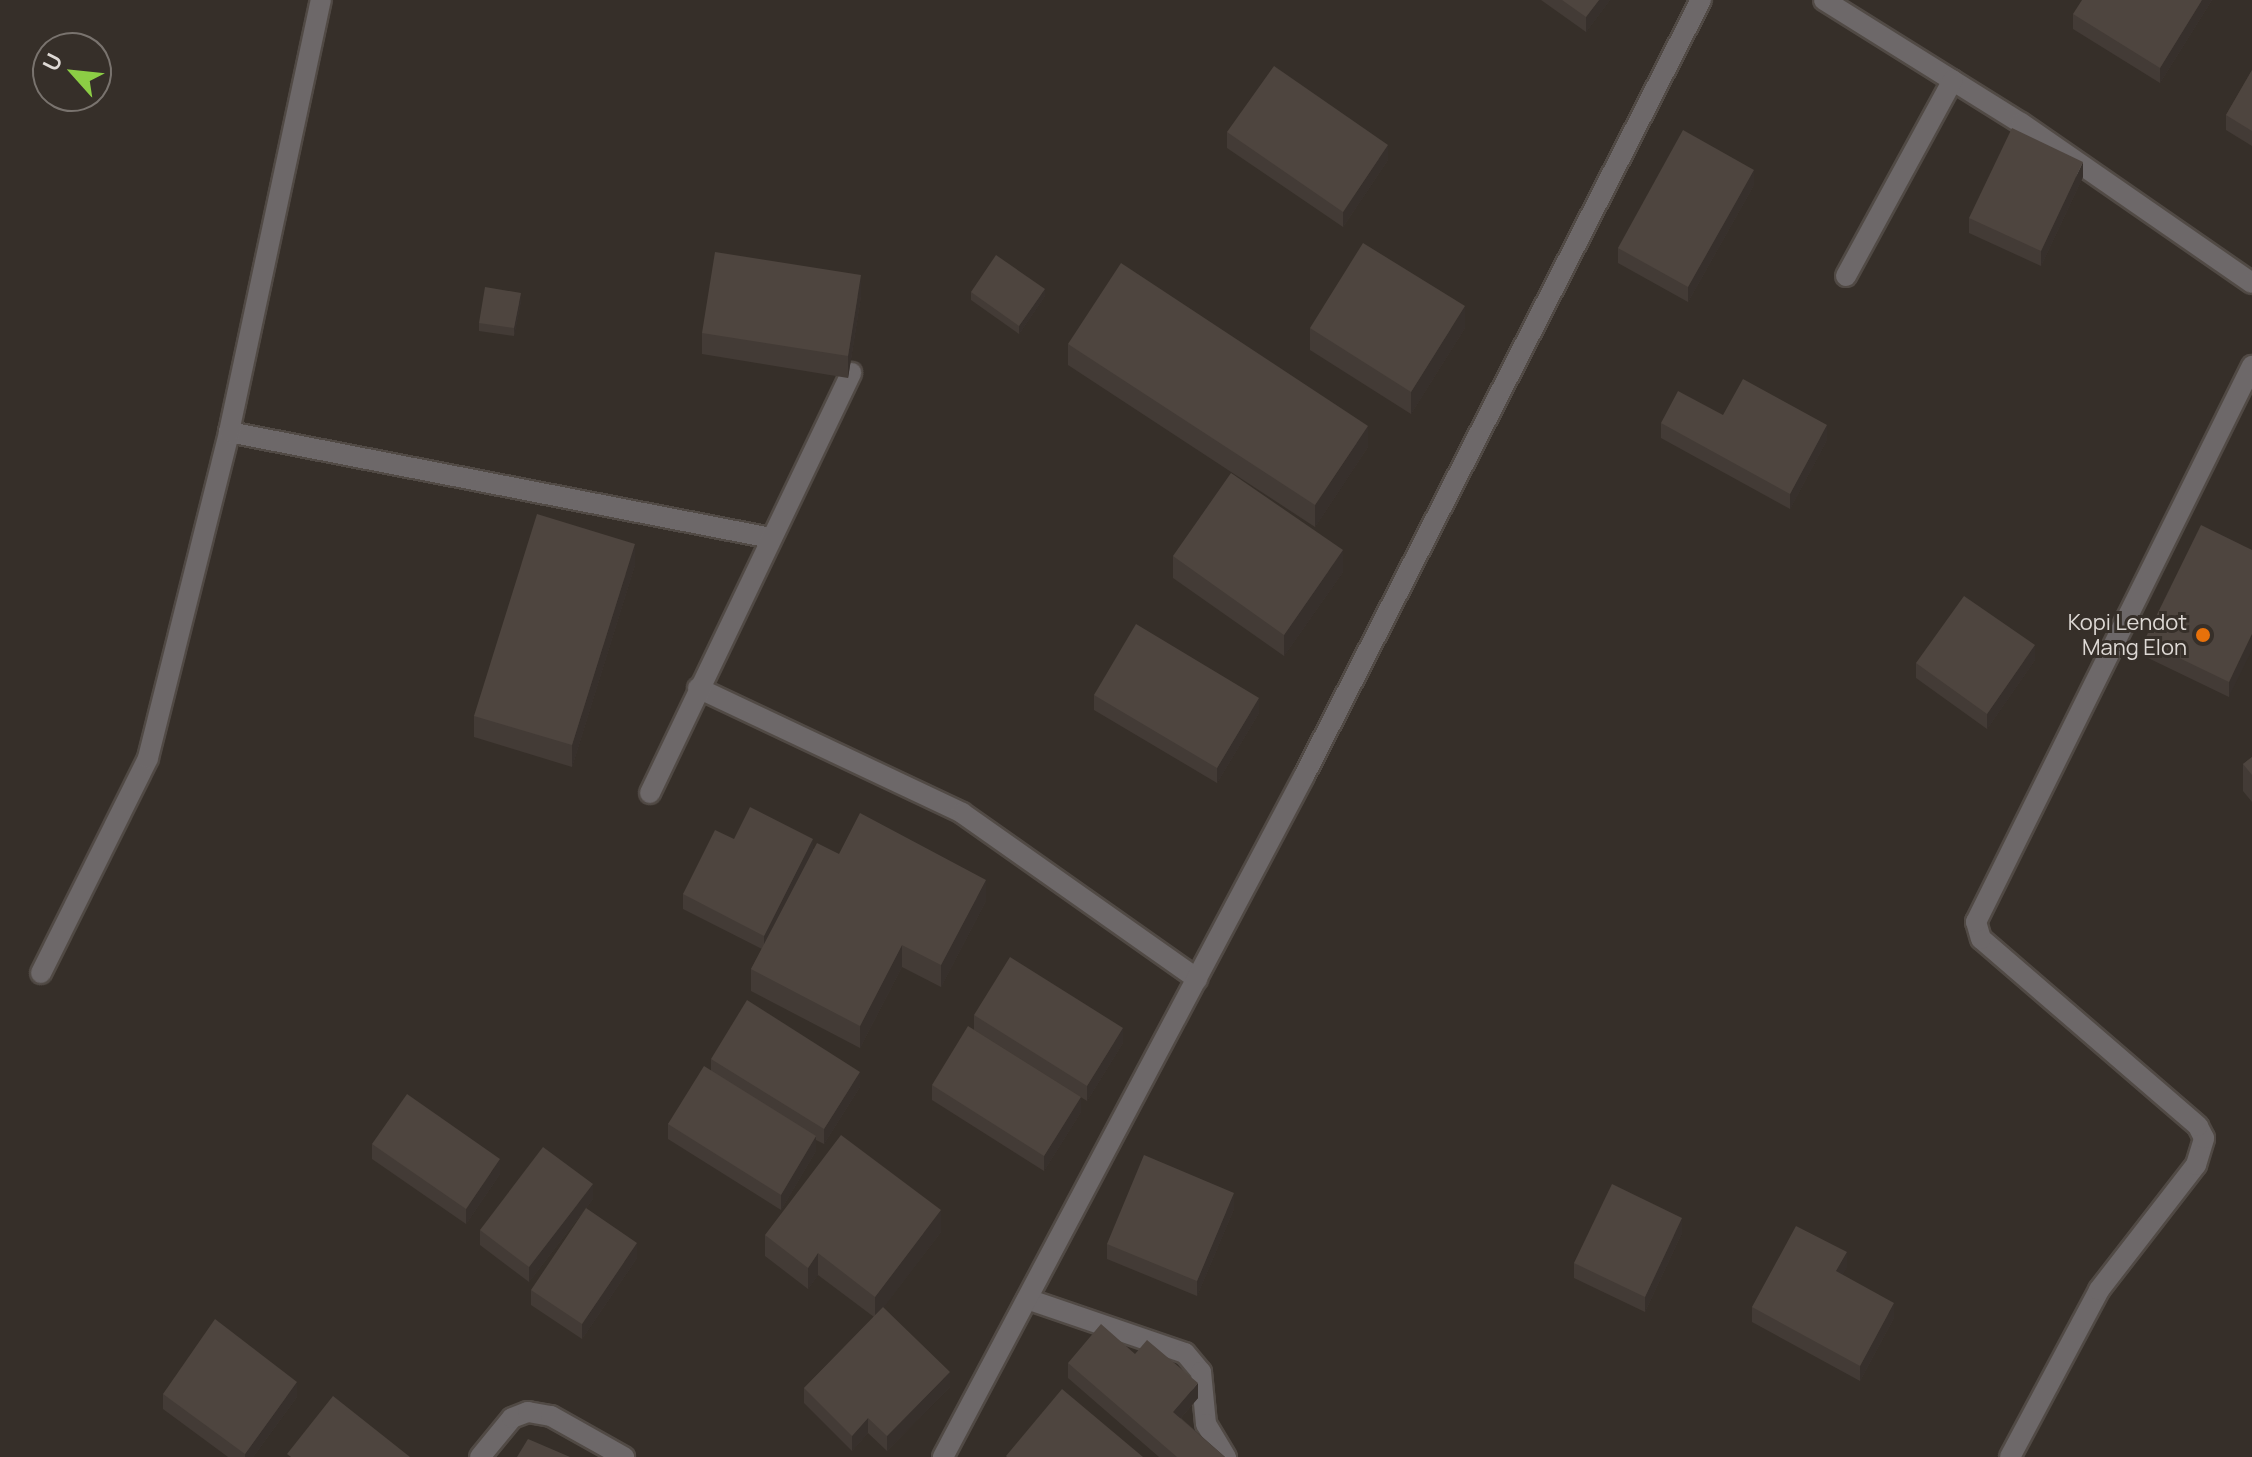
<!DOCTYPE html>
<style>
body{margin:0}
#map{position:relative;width:2252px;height:1457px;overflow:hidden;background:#362f29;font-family:Manrope,sans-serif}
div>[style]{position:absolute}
.roads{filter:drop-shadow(2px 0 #514a45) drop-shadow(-2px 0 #514a45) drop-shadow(0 2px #514a45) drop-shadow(0 -2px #514a45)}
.street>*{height:20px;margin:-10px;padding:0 10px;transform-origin:10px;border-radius:10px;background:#6d6869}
.wall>*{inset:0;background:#433b36}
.shaded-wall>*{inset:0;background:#37302c}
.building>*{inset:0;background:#4e453f}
.dots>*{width:22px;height:22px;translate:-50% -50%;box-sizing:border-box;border:4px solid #362f29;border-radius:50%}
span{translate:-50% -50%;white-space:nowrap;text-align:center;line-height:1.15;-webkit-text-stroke:6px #362f29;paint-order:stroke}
.poi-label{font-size:22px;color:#ded9d5}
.right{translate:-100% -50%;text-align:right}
.north{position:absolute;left:32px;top:32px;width:80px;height:80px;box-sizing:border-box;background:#362f29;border:2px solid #79736e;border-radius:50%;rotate:297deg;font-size:22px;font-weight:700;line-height:32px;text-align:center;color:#ded9d5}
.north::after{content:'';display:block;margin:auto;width:28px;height:36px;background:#8cce45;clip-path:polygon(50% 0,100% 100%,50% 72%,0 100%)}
</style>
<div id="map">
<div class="roads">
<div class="street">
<div style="left:1824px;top:0;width:232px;rotate:32deg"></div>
<div style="left:2021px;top:123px;width:281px;rotate:34.7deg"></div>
<div style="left:1846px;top:276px;width:223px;rotate:-61.4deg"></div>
<div style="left:229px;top:432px;width:552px;rotate:11.07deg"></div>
<div style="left:698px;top:688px;width:292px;rotate:25.3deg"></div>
<div style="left:962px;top:813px;width:288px;rotate:35.2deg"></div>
<div style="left:650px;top:793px;width:466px;rotate:-64.4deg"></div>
<div style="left:41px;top:973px;width:240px;rotate:-63.5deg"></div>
<div style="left:148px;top:758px;width:336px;rotate:-76deg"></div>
<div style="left:229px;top:432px;width:442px;rotate:-78deg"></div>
<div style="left:1027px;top:1299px;width:167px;rotate:18.9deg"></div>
<div style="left:1185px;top:1353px;width:25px;rotate:50deg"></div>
<div style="left:1201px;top:1372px;width:52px;rotate:84.5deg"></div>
<div style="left:1206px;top:1424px;width:39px;rotate:59deg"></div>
<div style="left:480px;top:1457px;width:50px;rotate:-50.6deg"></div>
<div style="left:512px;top:1418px;width:17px;rotate:-21deg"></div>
<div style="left:528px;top:1412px;width:23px;rotate:10deg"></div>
<div style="left:551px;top:1416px;width:84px;rotate:29.3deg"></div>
<div style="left:943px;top:1457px;width:771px;rotate:-62.07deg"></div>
<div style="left:1304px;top:776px;width:872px;rotate:-62.91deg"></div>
<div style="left:2010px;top:1457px;width:189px;rotate:-61.9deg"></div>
<div style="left:2099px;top:1290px;width:158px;rotate:-52.2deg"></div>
<div style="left:2196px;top:1165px;width:28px;rotate:-73deg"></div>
<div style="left:2204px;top:1138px;width:13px;rotate:-117deg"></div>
<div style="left:2198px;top:1126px;width:286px;rotate:-139.2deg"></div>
<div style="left:1981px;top:939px;width:18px;rotate:-106deg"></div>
<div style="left:1976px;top:922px;width:621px;rotate:-63.6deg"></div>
</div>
</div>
<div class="wall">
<div style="clip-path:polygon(1541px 0,1610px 0,1586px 32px)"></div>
<div style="clip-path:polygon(2212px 0,2160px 83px,2073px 29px,2073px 14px)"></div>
<div style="clip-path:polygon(2252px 70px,2252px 146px,2226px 130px,2226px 115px)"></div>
<div style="clip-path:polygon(1227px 132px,1388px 160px,1343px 227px,1227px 148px)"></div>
<div style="clip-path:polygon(2083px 177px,2041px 266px,1969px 233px,1969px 218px)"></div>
<div style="clip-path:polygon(1754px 185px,1688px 302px,1618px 263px,1618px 248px)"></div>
<div style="clip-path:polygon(971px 292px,1045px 296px,1019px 334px,971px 300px)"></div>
<div style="clip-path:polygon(861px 296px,848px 378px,702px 354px,702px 333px)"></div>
<div style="clip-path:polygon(521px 301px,514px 336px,479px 331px,479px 323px)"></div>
<div style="clip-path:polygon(1310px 328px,1465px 328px,1411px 414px,1310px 350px)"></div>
<div style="clip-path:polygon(1068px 344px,1368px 447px,1315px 527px,1068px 365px)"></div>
<div style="clip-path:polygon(1723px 415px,1827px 440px,1790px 509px,1661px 438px,1661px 423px)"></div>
<div style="clip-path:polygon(2252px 550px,2229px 697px,2144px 656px,2144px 641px)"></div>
<div style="clip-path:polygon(1173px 556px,1343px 572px,1284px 656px,1173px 578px)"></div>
<div style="clip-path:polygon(635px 565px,572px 767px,474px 737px,474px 716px)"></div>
<div style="clip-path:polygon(2035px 660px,1987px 729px,1916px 678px,1916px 663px)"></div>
<div style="clip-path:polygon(1094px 695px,1259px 713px,1217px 783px,1094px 710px)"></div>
<div style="clip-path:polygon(2252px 757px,2252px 802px,2243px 791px,2243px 764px)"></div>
<div style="clip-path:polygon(734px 839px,813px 849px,839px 854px,986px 901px,941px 987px,902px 967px,860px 1048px,751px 991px,751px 969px,762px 949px,683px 909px,683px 894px)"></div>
<div style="clip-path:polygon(974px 1015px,1123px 1043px,1087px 1101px,974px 1030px)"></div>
<div style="clip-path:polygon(711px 1059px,860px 1087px,824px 1144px,816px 1140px,816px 1151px,781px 1210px,668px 1139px,668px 1124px,711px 1070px)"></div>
<div style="clip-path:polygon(932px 1085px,1081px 1112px,1044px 1171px,932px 1100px)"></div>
<div style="clip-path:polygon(372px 1144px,500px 1174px,466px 1224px,372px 1159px)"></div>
<div style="clip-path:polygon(593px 1199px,529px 1282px,480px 1245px,480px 1230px)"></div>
<div style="clip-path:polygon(1234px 1209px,1197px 1296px,1107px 1259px,1107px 1244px)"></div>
<div style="clip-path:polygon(941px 1232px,883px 1308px,950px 1387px,887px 1451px,868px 1433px,852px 1451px,804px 1403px,804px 1388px,874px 1317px,818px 1275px,808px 1289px,765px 1256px,765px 1235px)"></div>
<div style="clip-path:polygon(1682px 1233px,1645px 1312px,1574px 1278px,1574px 1263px)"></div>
<div style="clip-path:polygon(637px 1258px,582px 1339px,531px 1305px,531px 1290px)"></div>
<div style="clip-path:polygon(1847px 1267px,1842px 1275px,1894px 1318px,1860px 1381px,1752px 1322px,1752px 1307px)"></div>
<div style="clip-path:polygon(1135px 1354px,1198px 1398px,1181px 1418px,1225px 1457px,1159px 1457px,1068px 1378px,1068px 1363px)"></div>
<div style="clip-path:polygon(163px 1394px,297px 1397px,253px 1457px,228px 1457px,163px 1409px)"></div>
</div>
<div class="shaded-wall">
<div style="clip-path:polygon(1599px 0,1610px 0,1586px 32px,1586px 17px)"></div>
<div style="clip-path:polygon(2202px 0,2212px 0,2160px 83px,2160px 68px)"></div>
<div style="clip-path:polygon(1388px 145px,1388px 160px,1343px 227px,1343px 212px)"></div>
<div style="clip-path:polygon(2083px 162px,2083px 177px,2041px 266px,2041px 251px)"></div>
<div style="clip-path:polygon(1754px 170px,1754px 185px,1688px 302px,1688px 287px)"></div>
<div style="clip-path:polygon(861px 275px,861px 296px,848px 378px,848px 356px)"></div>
<div style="clip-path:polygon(1045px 289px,1045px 296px,1019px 334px,1019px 326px)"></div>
<div style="clip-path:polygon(521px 293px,521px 301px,514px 336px,514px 328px)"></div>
<div style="clip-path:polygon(1465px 306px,1465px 328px,1411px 414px,1411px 392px)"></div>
<div style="clip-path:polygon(1827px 425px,1827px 440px,1790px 509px,1790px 494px)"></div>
<div style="clip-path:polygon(1368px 426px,1368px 447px,1315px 527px,1315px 505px)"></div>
<div style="clip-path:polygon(635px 544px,635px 565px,572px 767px,572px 745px)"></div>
<div style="clip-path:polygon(1343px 550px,1343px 572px,1284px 656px,1284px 635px)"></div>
<div style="clip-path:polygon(2252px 634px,2252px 650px,2229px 697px,2229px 682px)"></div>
<div style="clip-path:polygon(2035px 645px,2035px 660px,1987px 729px,1987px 714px)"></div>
<div style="clip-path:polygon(1259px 698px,1259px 713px,1217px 783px,1217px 768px)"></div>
<div style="clip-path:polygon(813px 839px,813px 854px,764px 951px,764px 936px)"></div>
<div style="clip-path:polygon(986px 880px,986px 901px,941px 987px,941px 965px)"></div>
<div style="clip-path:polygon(902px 945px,902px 967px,860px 1048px,860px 1026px)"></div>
<div style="clip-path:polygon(1123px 1028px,1123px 1043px,1087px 1101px,1087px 1086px)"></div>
<div style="clip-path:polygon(860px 1072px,860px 1087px,824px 1144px,824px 1129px)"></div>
<div style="clip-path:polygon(1081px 1097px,1081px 1112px,1044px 1171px,1044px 1156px)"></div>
<div style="clip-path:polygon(816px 1136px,816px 1151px,781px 1210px,781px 1195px)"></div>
<div style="clip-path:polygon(500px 1159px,500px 1174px,466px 1224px,466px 1209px)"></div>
<div style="clip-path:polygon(593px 1184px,593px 1199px,529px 1282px,529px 1267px)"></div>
<div style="clip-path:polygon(1234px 1193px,1234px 1209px,1197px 1296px,1197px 1281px)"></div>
<div style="clip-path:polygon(941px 1210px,941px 1232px,875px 1319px,875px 1297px)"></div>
<div style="clip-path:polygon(1682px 1218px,1682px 1233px,1645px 1312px,1645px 1297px)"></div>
<div style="clip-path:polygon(637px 1243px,637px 1258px,582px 1339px,582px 1324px)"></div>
<div style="clip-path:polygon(1847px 1252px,1847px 1267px,1836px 1286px,1836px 1271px)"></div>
<div style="clip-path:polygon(818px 1253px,818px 1275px,808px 1289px,808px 1268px)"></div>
<div style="clip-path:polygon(1894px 1303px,1894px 1318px,1860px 1381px,1860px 1366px)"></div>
<div style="clip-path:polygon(950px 1372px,950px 1387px,887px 1451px,887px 1436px)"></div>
<div style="clip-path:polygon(297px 1382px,297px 1397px,253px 1457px,245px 1457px,245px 1454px)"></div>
<div style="clip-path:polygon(1198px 1383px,1198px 1398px,1173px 1427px,1173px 1412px)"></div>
<div style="clip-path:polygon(868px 1418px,868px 1433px,852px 1451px,852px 1436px)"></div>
</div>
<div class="building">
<div style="clip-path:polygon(1562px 0,1599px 0,1586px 17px)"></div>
<div style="clip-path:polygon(2082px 0,2202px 0,2160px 68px,2073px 14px)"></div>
<div style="clip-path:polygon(1274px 66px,1388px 145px,1343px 212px,1227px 132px)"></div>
<div style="clip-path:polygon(2252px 70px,2252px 131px,2226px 115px)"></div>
<div style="clip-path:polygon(2012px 128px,2083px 162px,2041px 251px,1969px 218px)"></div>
<div style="clip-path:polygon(1683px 130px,1754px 170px,1688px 287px,1618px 248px)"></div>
<div style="clip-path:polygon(1363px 243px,1465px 306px,1411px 392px,1310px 328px)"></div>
<div style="clip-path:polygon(715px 252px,861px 275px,848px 356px,702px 333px)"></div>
<div style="clip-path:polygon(996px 255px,1045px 289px,1019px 326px,971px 292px)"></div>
<div style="clip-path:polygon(1121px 263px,1368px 426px,1315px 505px,1068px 344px)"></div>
<div style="clip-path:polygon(485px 287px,521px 293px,514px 328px,479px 323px)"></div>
<div style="clip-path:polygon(1743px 379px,1827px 425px,1790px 494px,1661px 423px,1678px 391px,1723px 415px)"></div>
<div style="clip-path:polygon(1231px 473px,1343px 550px,1284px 635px,1173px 556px)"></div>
<div style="clip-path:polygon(537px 514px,635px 544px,572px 745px,474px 716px)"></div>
<div style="clip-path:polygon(2201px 525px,2252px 550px,2252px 634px,2229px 682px,2144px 641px)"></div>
<div style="clip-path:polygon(1964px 596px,2035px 645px,1987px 714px,1916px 663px)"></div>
<div style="clip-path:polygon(1136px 624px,1259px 698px,1217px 768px,1094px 695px)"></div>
<div style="clip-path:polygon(2252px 757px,2252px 775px,2243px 764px)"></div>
<div style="clip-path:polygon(750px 807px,813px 839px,764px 936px,683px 894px,715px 830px,734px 839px)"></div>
<div style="clip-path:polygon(860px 813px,986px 880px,941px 965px,902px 945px,860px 1026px,751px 969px,817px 843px,839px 854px)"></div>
<div style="clip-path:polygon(1010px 957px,1123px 1028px,1087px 1086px,974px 1015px)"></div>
<div style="clip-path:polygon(747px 1000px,860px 1072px,824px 1129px,711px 1059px)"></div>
<div style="clip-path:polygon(968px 1026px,1081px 1097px,1044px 1156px,932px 1085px)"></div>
<div style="clip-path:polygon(704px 1066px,816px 1136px,781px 1195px,668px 1124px)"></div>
<div style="clip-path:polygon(407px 1094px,500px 1159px,466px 1209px,372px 1144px)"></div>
<div style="clip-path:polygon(841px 1135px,941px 1210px,875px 1297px,818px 1253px,808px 1268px,765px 1235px)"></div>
<div style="clip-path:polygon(543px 1147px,593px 1184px,529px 1267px,480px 1230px)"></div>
<div style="clip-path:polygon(1144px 1155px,1234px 1193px,1197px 1281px,1107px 1244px)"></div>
<div style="clip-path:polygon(1612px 1184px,1682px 1218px,1645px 1297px,1574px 1263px)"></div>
<div style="clip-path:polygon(586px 1208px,637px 1243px,582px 1324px,531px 1290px)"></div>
<div style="clip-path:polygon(1796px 1226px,1847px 1252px,1836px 1271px,1894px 1303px,1860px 1366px,1752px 1307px)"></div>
<div style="clip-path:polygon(883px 1307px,950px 1372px,887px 1436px,868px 1418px,852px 1436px,804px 1388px)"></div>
<div style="clip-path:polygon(215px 1319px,297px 1382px,245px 1454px,163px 1394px)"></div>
<div style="clip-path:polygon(1101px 1324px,1135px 1354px,1147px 1340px,1198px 1383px,1173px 1412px,1225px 1457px,1177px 1457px,1068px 1363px)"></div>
<div style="clip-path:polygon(1062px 1389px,1143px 1457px,1007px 1457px,1006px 1456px)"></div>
<div style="clip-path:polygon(333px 1396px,410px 1457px,291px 1457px,287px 1454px)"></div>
<div style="clip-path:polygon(528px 1439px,570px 1457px,517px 1457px)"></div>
</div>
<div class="dots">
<div style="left:2203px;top:635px;background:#e8710a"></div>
</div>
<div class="poi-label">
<span class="right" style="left:2187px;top:635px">Kopi Lendot<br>Mang Elon</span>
</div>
<div class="north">U</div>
</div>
